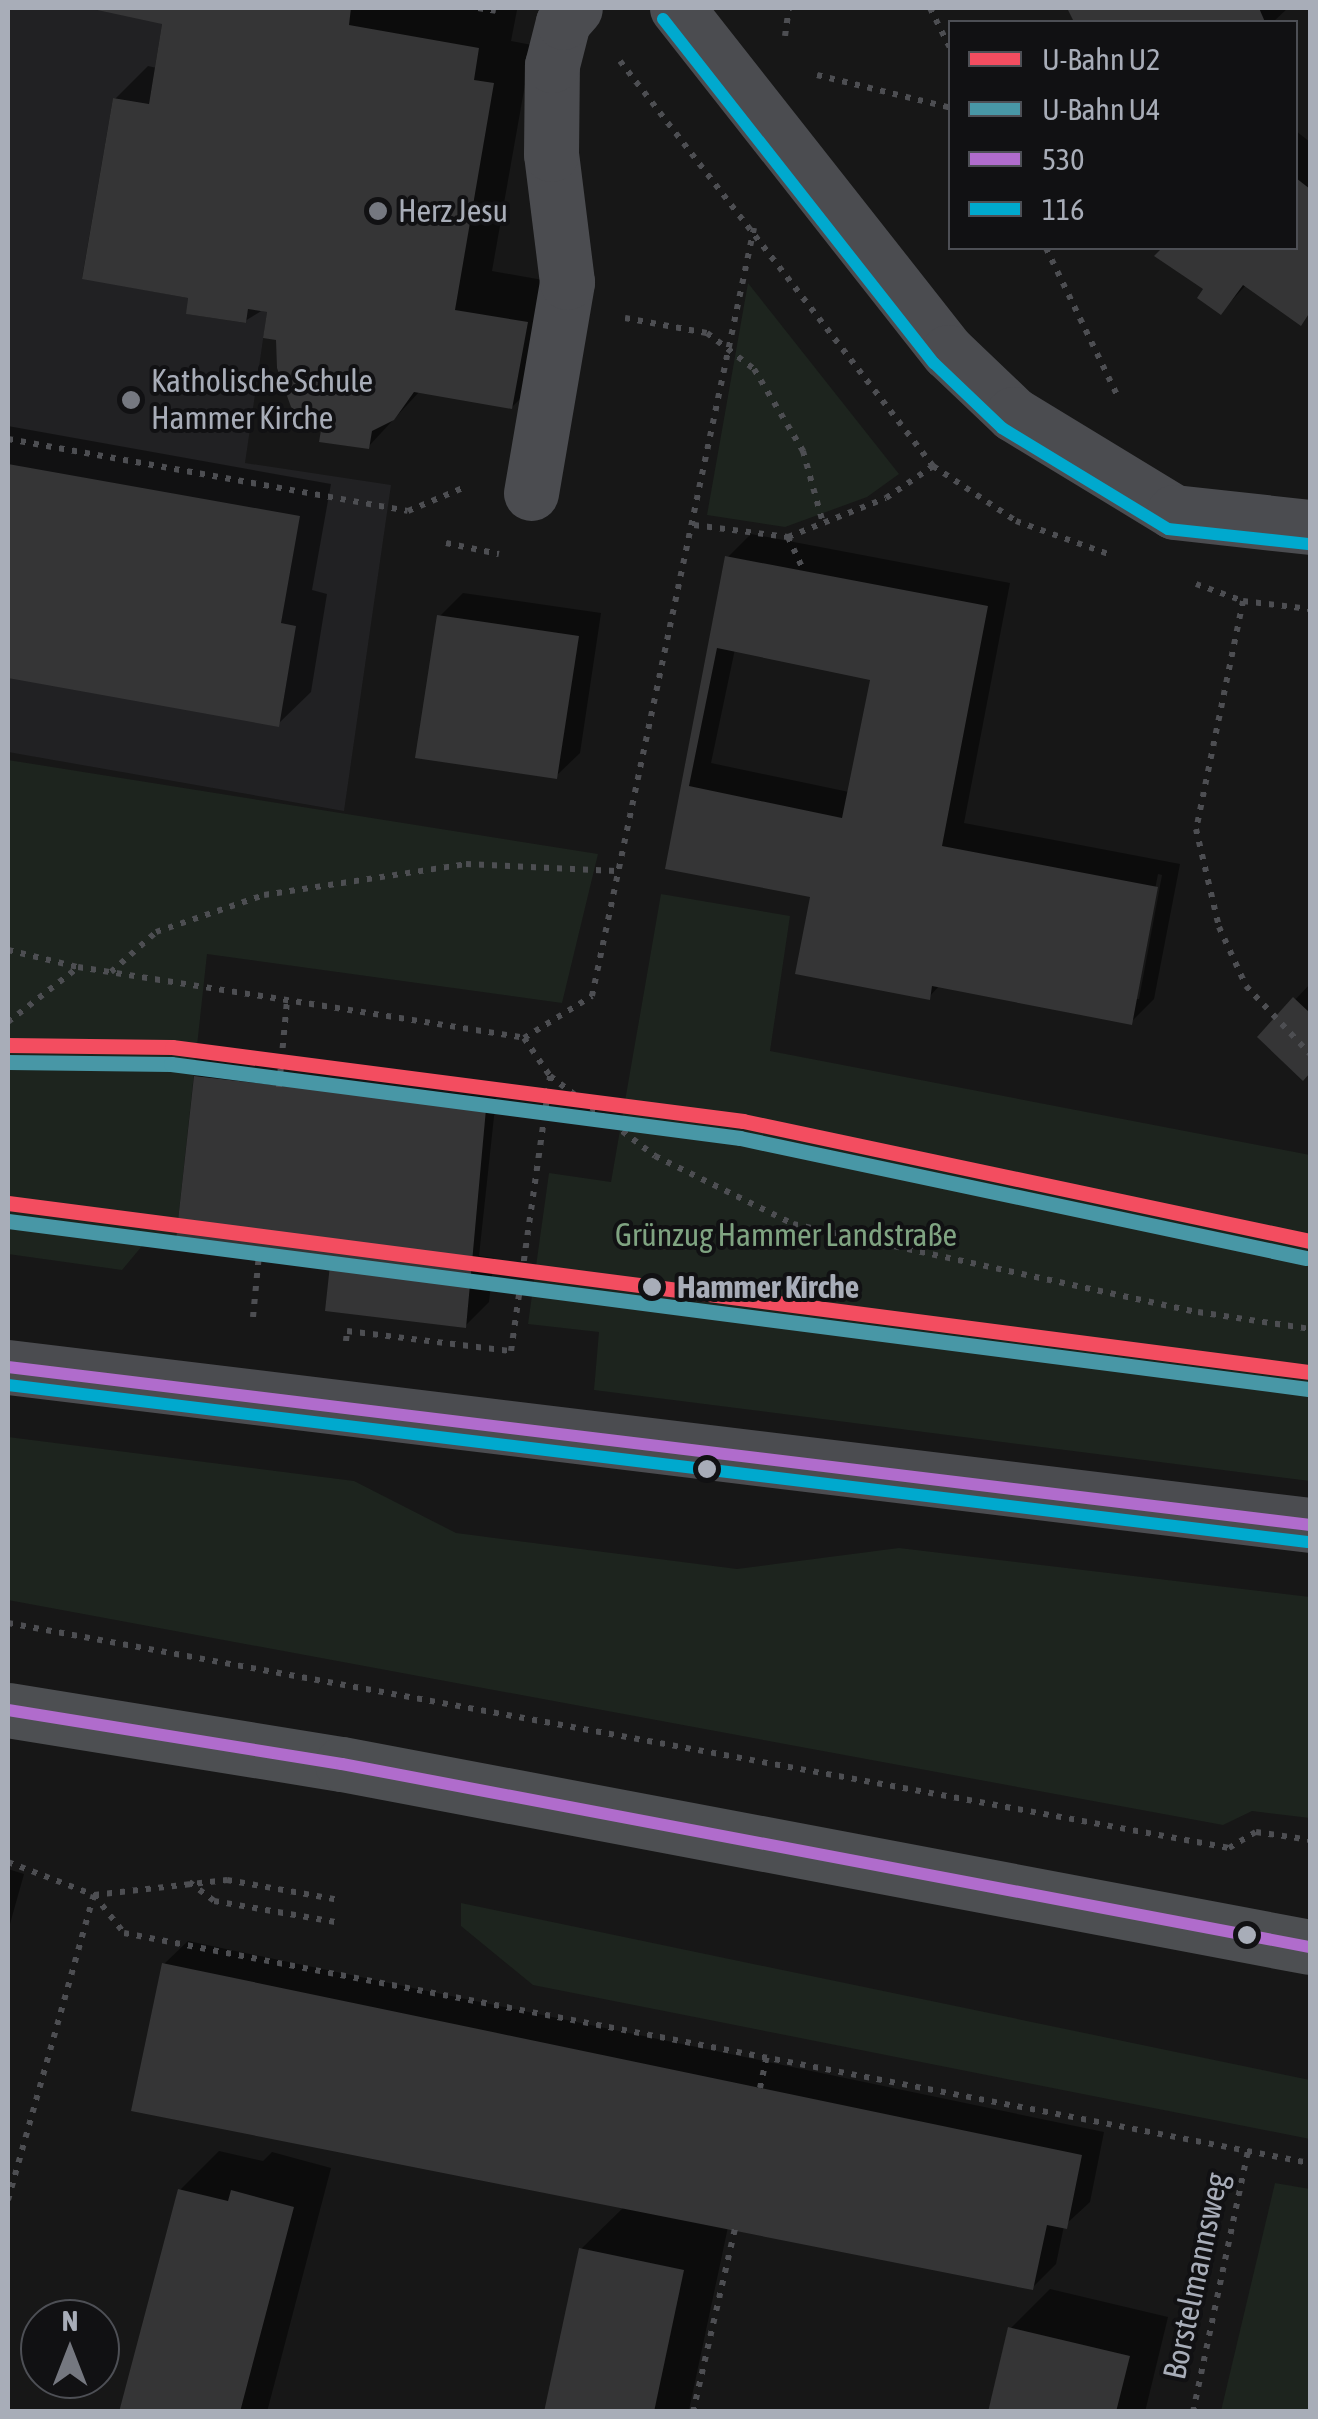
<!DOCTYPE html>
<meta charset="utf-8">
<style>
body{margin:0}
#map{position:relative;width:1318px;height:2419px;overflow:hidden;background:#171717;font-family:"Asap Condensed",sans-serif}
div>[style]{position:absolute}
.built>*{inset:0;background:#212123}
.green>*{inset:0;background:#1d241e}
.shadow>*{inset:0;background:#0007}
.building>*{inset:0;background:#353536}
.path>*{height:6px;margin-top:-3px;transform-origin:0;background:repeating-linear-gradient(90deg,#4d4e52 0 5px,transparent 0 13px)}
.minor>*{height:55px;margin:-27.5px;padding:0 27.5px;transform-origin:27.5px;border-radius:27.5px;background:#4b4c50}
.major>*{height:55px;margin:-27.5px;padding:0 27.5px;transform-origin:27.5px;border-radius:27.5px;background:#4d4f52}
.bus-1>*{height:12px;margin:-6px;padding:0 6px;transform-origin:6px;border-radius:6px;background:#b06ccc}
.bus-2>*{height:12px;margin:-6px;padding:0 6px;transform-origin:6px;border-radius:6px;background:#00a9ce}
.metro-1>*{height:15px;margin:-7.5px;padding:0 7.5px;transform-origin:7.5px;border-radius:7.5px;background:#f34d60}
.metro-2>*{height:15px;margin:-7.5px;padding:0 7.5px;transform-origin:7.5px;border-radius:7.5px;background:#4897a6}
.dots>*{width:28px;height:28px;translate:-50% -50%;box-sizing:border-box;border:5px solid #111113;border-radius:50%}
span{translate:-50% -50%;white-space:nowrap;text-align:center;line-height:1.15;-webkit-text-stroke:8px #111113;paint-order:stroke}
.poi-label{font-size:32px;color:#a8adb8}
.left{translate:0 -50%;text-align:left}
.park-label{font-size:32px;color:#7fa381}
.stop-label{font-size:32px;color:#a8adb8;font-weight:700}
.street-label{font-size:32px;color:#a8adb8}
.frame{position:absolute;inset:0;border:10px solid #a8adb8;pointer-events:none}
.legend{position:absolute;left:948px;top:20px;width:350px;height:230px;box-sizing:border-box;background:#111113;border:2px solid #4d4f55;margin:0;padding:12px 18px;list-style:none;font-size:30px;color:#a8adb8}
.legend li{display:flex;align-items:center;gap:20px;height:50px}
.legend b{width:50px;border:2px solid #4d4f55}
.north{position:absolute;left:20px;top:2299px;width:100px;height:100px;box-sizing:border-box;background:#111113;border:2px solid #4d4f55;border-radius:50%;rotate:0deg;font-size:28px;font-weight:700;line-height:40px;text-align:center;color:#a8adb8}
.north::after{content:'';display:block;margin:auto;width:35px;height:45px;background:#757880;clip-path:polygon(50% 0,100% 100%,50% 72%,0 100%)}
</style>
<div id="map">
<div class="built">
<div style="clip-path:polygon(8px 8px,237px 8px,232px 35px,162px 24px,149px 104px,113px 98px,82px 278px,188px 298px,187px 314px,246px 323px,248px 309px,267px 312px,245px 463px,391px 485px,344px 811px,8px 752px)"></div>
</div>
<div class="green">
<div style="clip-path:polygon(748px 283px,899px 474px,867px 497px,785px 527px,707px 515px)"></div>
<div style="clip-path:polygon(8px 760px,598px 854px,562px 1003px,207px 954px,175px 1248px,142px 1246px,122px 1270px,8px 1254px)"></div>
<div style="clip-path:polygon(661px 894px,790px 916px,770px 1051px,1310px 1155px,1310px 1481px,594px 1390px,599px 1332px,528px 1324px,549px 1173px,611px 1182px)"></div>
<div style="clip-path:polygon(8px 1437px,354px 1481px,456px 1533px,737px 1569px,899px 1548px,1310px 1597px,1310px 1818px,1252px 1811px,1223px 1825px,8px 1600px)"></div>
<div style="clip-path:polygon(461px 1903px,1310px 2080px,1310px 2139px,533px 1985px,461px 1926px)"></div>
<div style="clip-path:polygon(1275px 2183px,1310px 2189px,1310px 2411px,1221px 2411px)"></div>
</div>
<div class="shadow">
<div style="clip-path:polygon(100px 8px,517px 10px,511px 41px,532px 45px,492px 271px,565px 284px,551px 368px,512px 407px,420px 391px,368px 447px,323px 429px,279px 338px,271px 305px,245px 321px,191px 296px,115px 99px,148px 66px,157px 68px,169px 20px)"></div>
<div style="clip-path:polygon(1070px 8px,1288px 8px,1273px 22px,1077px 22px)"></div>
<div style="clip-path:polygon(1296px 131px,1310px 142px,1310px 312px,1300px 323px,1247px 284px,1221px 312px,1207px 289px,1158px 255px,1166px 248px,1296px 248px)"></div>
<div style="clip-path:polygon(8px 426px,331px 484px,312px 590px,327px 594px,311px 692px,278px 724px,8px 676px)"></div>
<div style="clip-path:polygon(evenodd,751px 534px,1010px 583px,964px 823px,1180px 864px,1154px 999px,1131px 1022px,940px 985px,929px 997px,813px 895px,668px 867px,728px 557px,751px 534px,735px 649px,873px 678px,849px 792px,711px 763px,735px 649px,751px 534px,1158px 874px,1162px 875px,1139px 999px,1134px 999px,1158px 874px)"></div>
<div style="clip-path:polygon(463px 593px,601px 613px,580px 753px,556px 776px,439px 617px)"></div>
<div style="clip-path:polygon(1310px 984px,1310px 1070px,1303px 1077px,1260px 1037px)"></div>
<div style="clip-path:polygon(208px 1065px,496px 1098px,479px 1256px,494px 1258px,489px 1302px,465px 1326px,333px 1263px,197px 1077px)"></div>
<div style="clip-path:polygon(8px 1869px,24px 1874px,8px 1931px)"></div>
<div style="clip-path:polygon(188px 1941px,1104px 2132px,1090px 2202px,1064px 2226px,1056px 2264px,1032px 2288px,728px 2227px,689px 2410px,699px 2412px,547px 2412px,581px 2249px,624px 2207px,164px 1964px)"></div>
<div style="clip-path:polygon(219px 2151px,263px 2161px,272px 2152px,331px 2168px,267px 2412px,122px 2412px,180px 2190px)"></div>
<div style="clip-path:polygon(1050px 2289px,1168px 2317px,1145px 2412px,990px 2412px,1011px 2328px)"></div>
</div>
<div class="building">
<div style="clip-path:polygon(88px 8px,351px 8px,349px 25px,479px 48px,474px 80px,494px 83px,455px 310px,528px 322px,512px 409px,414px 392px,394px 420px,372px 431px,369px 449px,319px 442px,321px 430px,291px 407px,277px 368px,276px 340px,263px 338px,267px 312px,248px 309px,246px 323px,186px 314px,188px 298px,82px 279px,113px 98px,149px 104px,162px 24px)"></div>
<div style="clip-path:polygon(1067px 8px,1259px 8px,1265px 22px,1074px 22px)"></div>
<div style="clip-path:polygon(1296px 178px,1310px 189px,1310px 312px,1301px 326px,1243px 285px,1221px 315px,1197px 298px,1203px 289px,1154px 256px,1162px 248px,1296px 248px)"></div>
<div style="clip-path:polygon(8px 464px,300px 516px,281px 623px,296px 626px,279px 727px,8px 678px)"></div>
<div style="clip-path:polygon(evenodd,725px 556px,988px 606px,942px 846px,1158px 887px,1132px 1025px,932px 986px,930px 1000px,795px 974px,810px 897px,665px 869px,725px 556px,717px 648px,870px 680px,842px 818px,689px 786px,717px 648px)"></div>
<div style="clip-path:polygon(437px 615px,579px 636px,557px 779px,415px 758px)"></div>
<div style="clip-path:polygon(1293px 997px,1310px 1013px,1310px 1073px,1303px 1081px,1257px 1037px)"></div>
<div style="clip-path:polygon(194px 1076px,486px 1109px,466px 1328px,325px 1311px,330px 1265px,175px 1248px)"></div>
<div style="clip-path:polygon(162px 1963px,1082px 2155px,1067px 2229px,1047px 2225px,1033px 2290px,131px 2111px)"></div>
<div style="clip-path:polygon(178px 2189px,228px 2201px,231px 2190px,294px 2207px,240px 2412px,119px 2412px)"></div>
<div style="clip-path:polygon(579px 2248px,684px 2270px,654px 2412px,544px 2412px)"></div>
<div style="clip-path:polygon(1008px 2327px,1130px 2356px,1116px 2412px,988px 2412px)"></div>
</div>
<div class="path">
<div style="left:478px;top:8px;width:18px;rotate:9deg"></div>
<div style="left:930px;top:8px;width:47px;rotate:63.4deg"></div>
<div style="left:785px;top:36px;width:28px;rotate:-82deg"></div>
<div style="left:620px;top:61px;width:512px;rotate:52.3deg"></div>
<div style="left:817px;top:75px;width:138px;rotate:13.8deg"></div>
<div style="left:1046px;top:248px;width:168px;rotate:64.2deg"></div>
<div style="left:625px;top:318px;width:83px;rotate:10.4deg"></div>
<div style="left:707px;top:333px;width:59px;rotate:37.5deg"></div>
<div style="left:754px;top:369px;width:96px;rotate:59.1deg"></div>
<div style="left:803px;top:451px;width:75px;rotate:74.5deg"></div>
<div style="left:8px;top:439px;width:406px;rotate:10.2deg"></div>
<div style="left:408px;top:511px;width:62px;rotate:-22.8deg"></div>
<div style="left:694px;top:525px;width:95px;rotate:7.3deg"></div>
<div style="left:788px;top:537px;width:105px;rotate:-21.7deg"></div>
<div style="left:886px;top:498px;width:57px;rotate:-34.2deg"></div>
<div style="left:933px;top:466px;width:100px;rotate:33.5deg"></div>
<div style="left:1016px;top:521px;width:98px;rotate:19.7deg"></div>
<div style="left:788px;top:537px;width:38px;rotate:65deg"></div>
<div style="left:446px;top:543px;width:54px;rotate:11.7deg"></div>
<div style="left:1196px;top:584px;width:50px;rotate:19.9deg"></div>
<div style="left:1243px;top:601px;width:67px;rotate:6.8deg"></div>
<div style="left:1243px;top:601px;width:233px;rotate:101.6deg"></div>
<div style="left:1196px;top:829px;width:101px;rotate:76.8deg"></div>
<div style="left:1219px;top:927px;width:65px;rotate:65.4deg"></div>
<div style="left:1246px;top:986px;width:93px;rotate:46.7deg"></div>
<div style="left:8px;top:950px;width:72px;rotate:13.7deg"></div>
<div style="left:78px;top:967px;width:452px;rotate:9deg"></div>
<div style="left:524px;top:1038px;width:46px;rotate:55.6deg"></div>
<div style="left:550px;top:1076px;width:132px;rotate:37.3deg"></div>
<div style="left:655px;top:1156px;width:154px;rotate:26.2deg"></div>
<div style="left:793px;top:1224px;width:414px;rotate:12.3deg"></div>
<div style="left:1198px;top:1312px;width:113px;rotate:8.6deg"></div>
<div style="left:111px;top:972px;width:60px;rotate:-41.6deg"></div>
<div style="left:156px;top:932px;width:114px;rotate:-18.9deg"></div>
<div style="left:264px;top:895px;width:204px;rotate:-8.7deg"></div>
<div style="left:466px;top:864px;width:150px;rotate:2.7deg"></div>
<div style="left:8px;top:1022px;width:88px;rotate:-38deg"></div>
<div style="left:524px;top:1038px;width:80px;rotate:-31.7deg"></div>
<div style="left:592px;top:996px;width:785px;rotate:-78.09deg"></div>
<div style="left:279px;top:1087px;width:87px;rotate:-84.7deg"></div>
<div style="left:253px;top:1317px;width:62px;rotate:-84.5deg"></div>
<div style="left:346px;top:1341px;width:10px;rotate:-84deg"></div>
<div style="left:347px;top:1331px;width:165px;rotate:7deg"></div>
<div style="left:511px;top:1351px;width:278px;rotate:-81.9deg"></div>
<div style="left:8px;top:1623px;width:1242px;rotate:10.44deg"></div>
<div style="left:1229px;top:1848px;width:31px;rotate:-31deg"></div>
<div style="left:1256px;top:1832px;width:55px;rotate:8.4deg"></div>
<div style="left:8px;top:1862px;width:92px;rotate:21deg"></div>
<div style="left:94px;top:1895px;width:48px;rotate:51.7deg"></div>
<div style="left:124px;top:1933px;width:1208px;rotate:10.98deg"></div>
<div style="left:189px;top:1882px;width:31px;rotate:37deg"></div>
<div style="left:214px;top:1901px;width:123px;rotate:9.8deg"></div>
<div style="left:760px;top:2088px;width:35px;rotate:-78deg"></div>
<div style="left:8px;top:2200px;width:317px;rotate:-74.3deg"></div>
<div style="left:94px;top:1895px;width:134px;rotate:-6.4deg"></div>
<div style="left:227px;top:1880px;width:114px;rotate:10.1deg"></div>
<div style="left:693px;top:2412px;width:188px;rotate:-77.1deg"></div>
<div style="left:1193px;top:2412px;width:267px;rotate:-78.1deg"></div>
</div>
<div class="minor">
<div style="left:677px;top:8px;width:438px;rotate:51.8deg"></div>
<div style="left:948px;top:352px;width:90px;rotate:43.6deg"></div>
<div style="left:1013px;top:414px;width:188px;rotate:31.3deg"></div>
<div style="left:1174px;top:512px;width:137px;rotate:6.3deg"></div>
<div style="left:531px;top:493px;width:214px;rotate:-80.3deg"></div>
<div style="left:567px;top:282px;width:129px;rotate:-97.1deg"></div>
<div style="left:551px;top:154px;width:89px;rotate:-89.4deg"></div>
<div style="left:552px;top:65px;width:44px;rotate:-75.7deg"></div>
<div style="left:563px;top:22px;width:18px;rotate:-49deg"></div>
<div style="left:8px;top:1367px;width:1312px;rotate:6.92deg"></div>
</div>
<div class="major">
<div style="left:8px;top:1710px;width:338px;rotate:9.2deg"></div>
<div style="left:342px;top:1764px;width:985px;rotate:10.71deg"></div>
</div>
<div class="bus-1">
<div style="left:8px;top:1367px;width:1312px;rotate:6.92deg"></div>
<div style="left:8px;top:1710px;width:338px;rotate:9.2deg"></div>
<div style="left:342px;top:1764px;width:985px;rotate:10.71deg"></div>
</div>
<div class="bus-2">
<div style="left:663px;top:19px;width:438px;rotate:51.8deg"></div>
<div style="left:934px;top:363px;width:94px;rotate:43.7deg"></div>
<div style="left:1002px;top:428px;width:194px;rotate:31.3deg"></div>
<div style="left:1168px;top:529px;width:141px;rotate:6.1deg"></div>
<div style="left:8px;top:1385px;width:1309px;rotate:6.89deg"></div>
</div>
<div class="metro-1">
<div style="left:8px;top:1045px;width:164px;rotate:0.7deg"></div>
<div style="left:172px;top:1047px;width:576px;rotate:7.38deg"></div>
<div style="left:743px;top:1121px;width:580px;rotate:11.95deg"></div>
<div style="left:8px;top:1203px;width:1313px;rotate:7.4deg"></div>
</div>
<div class="metro-2">
<div style="left:8px;top:1062px;width:163px;rotate:0.7deg"></div>
<div style="left:171px;top:1064px;width:574px;rotate:7.41deg"></div>
<div style="left:740px;top:1138px;width:579px;rotate:11.97deg"></div>
<div style="left:8px;top:1221px;width:1311px;rotate:7.36deg"></div>
</div>
<div class="dots">
<div style="left:378px;top:211px;background:#757880"></div>
<div style="left:131px;top:400px;background:#757880"></div>
<div style="left:652px;top:1287px;background:#a8adb8"></div>
<div style="left:707px;top:1469px;background:#a8adb8"></div>
<div style="left:1247px;top:1935px;background:#a8adb8"></div>
</div>
<div class="poi-label">
<span class="left" style="left:398px;top:211px">Herz Jesu</span>
<span class="left" style="left:151px;top:400px">Katholische Schule<br>Hammer Kirche</span>
</div>
<div class="park-label">
<span style="left:786px;top:1235px">Grünzug Hammer Landstraße</span>
</div>
<div class="stop-label">
<span class="left" style="left:677px;top:1287px">Hammer Kirche</span>
</div>
<div class="street-label">
<span style="left:1196px;top:2276px;rotate:-78deg">Borstelmannsweg</span>
</div>
<div class="frame"></div>
<ul class="legend">
<li><b style="height:12px;background:#f34d60"></b>U-Bahn U2</li>
<li><b style="height:12px;background:#4897a6"></b>U-Bahn U4</li>
<li><b style="height:12px;background:#b06ccc"></b>530</li>
<li><b style="height:12px;background:#00a9ce"></b>116</li>
</ul>
<div class="north">N</div>
</div>
